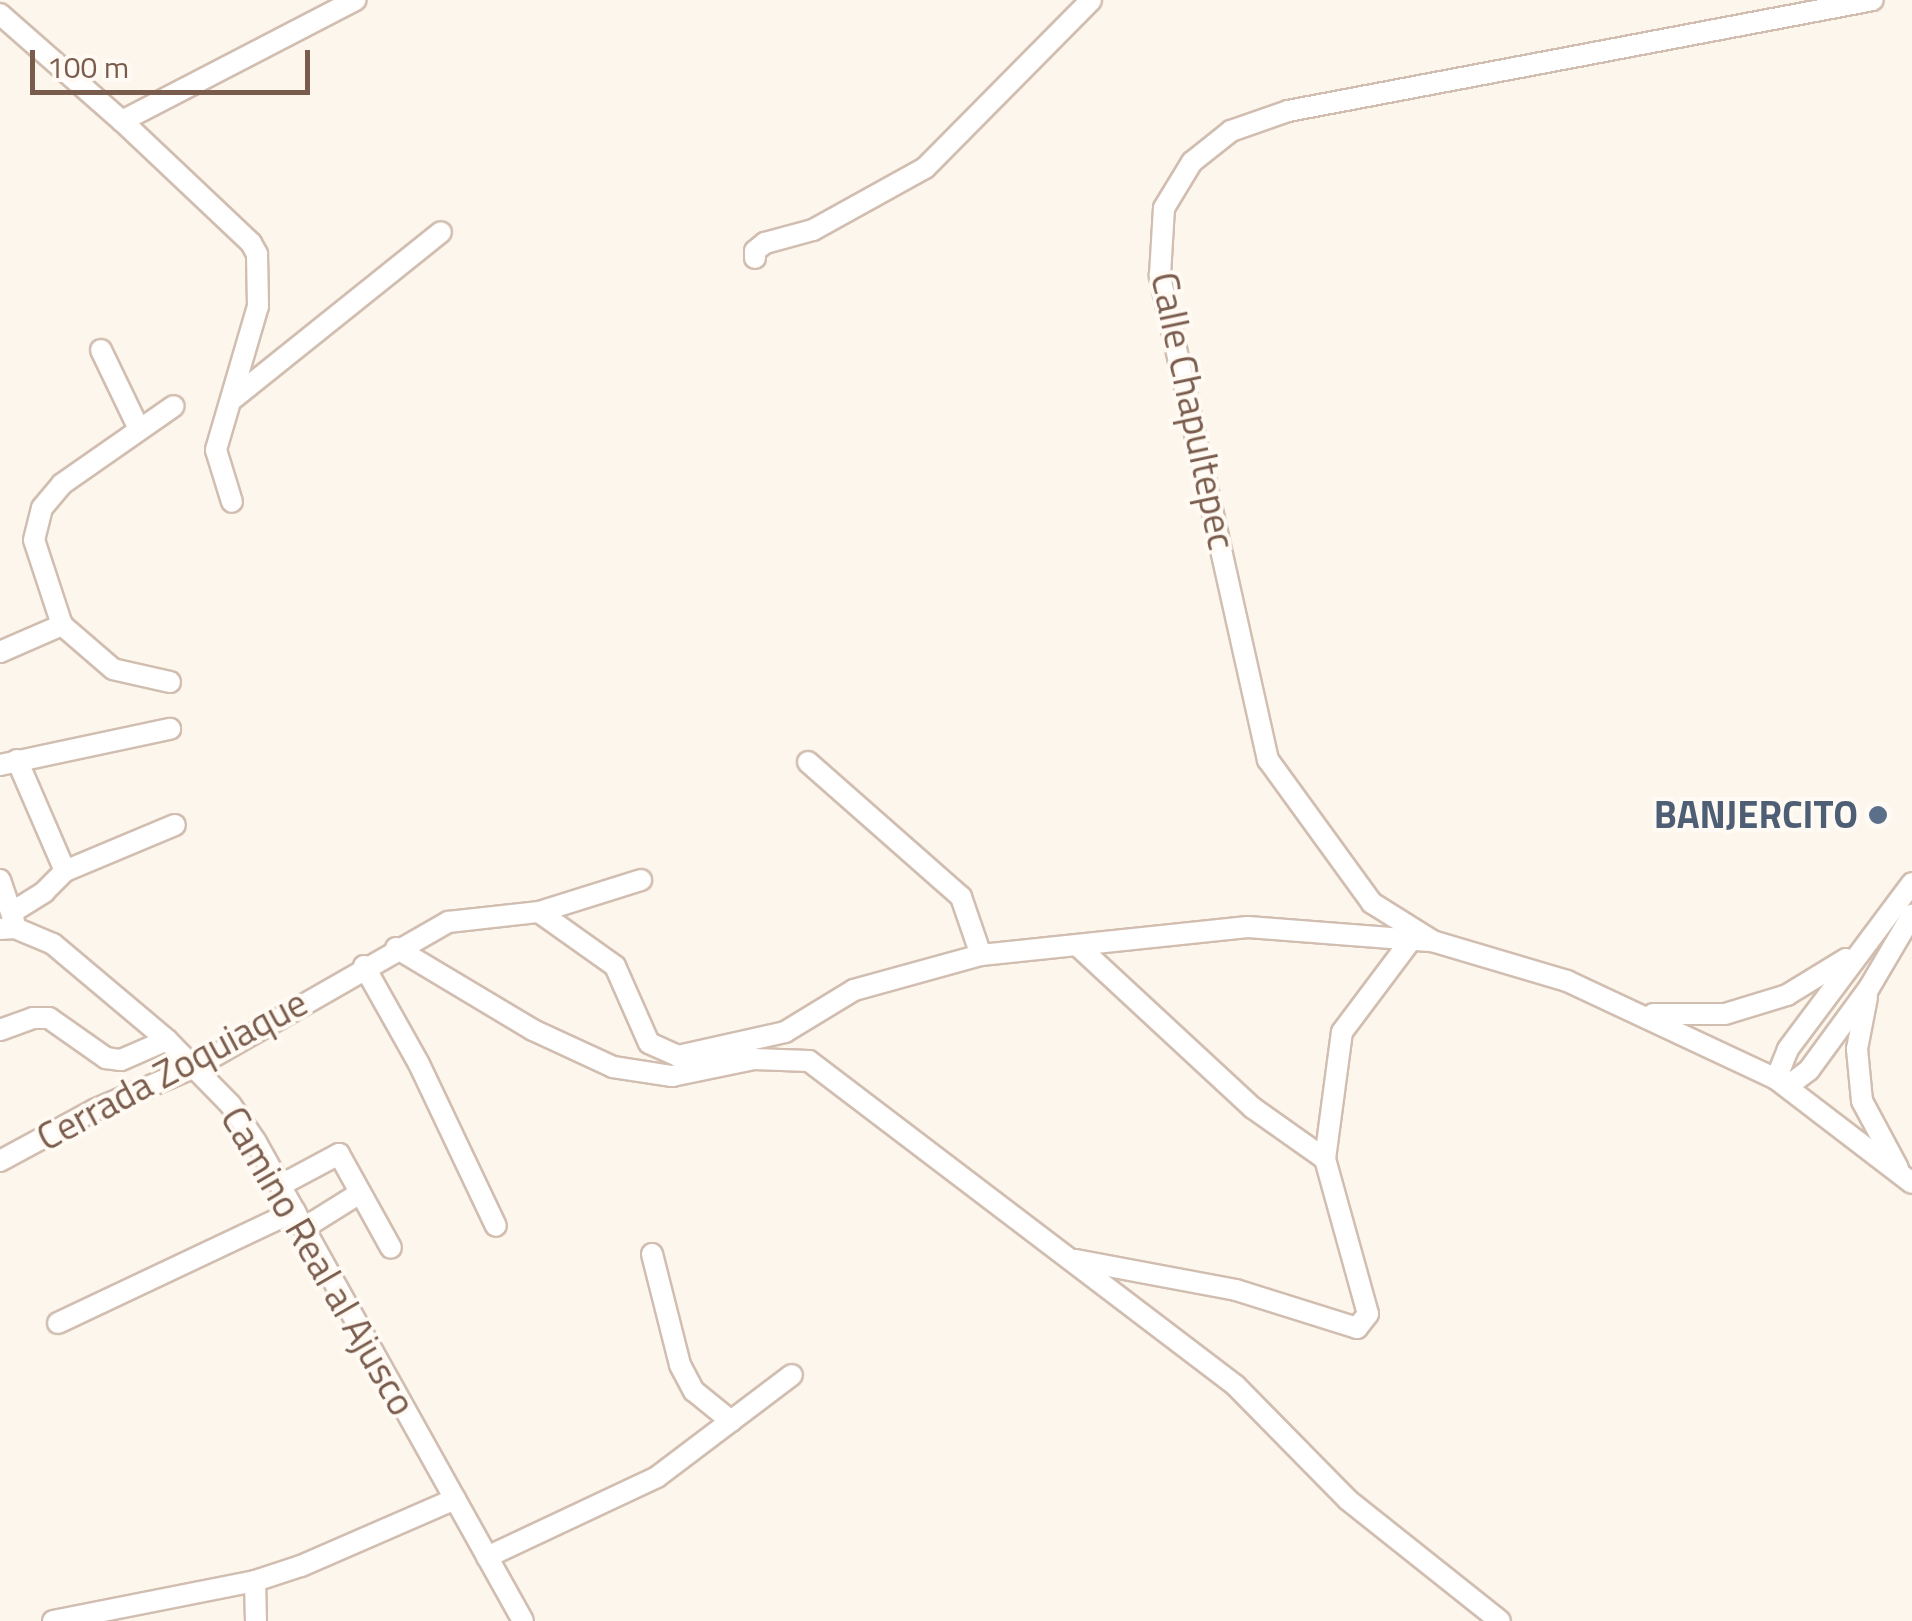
<!DOCTYPE html>
<style>
body{margin:0}
#map{position:relative;width:1912px;height:1621px;overflow:hidden;background:#fdf6ec;font-family:"Titillium Web",sans-serif}
div>[style]{position:absolute}
.roads{filter:drop-shadow(2px 0 #d1beb0) drop-shadow(-2px 0 #d1beb0) drop-shadow(0 2px #d1beb0) drop-shadow(0 -2px #d1beb0)}
.street>*{height:20px;margin:-10px;padding:0 10px;transform-origin:10px;border-radius:10px;background:#fff}
.dots>*{width:28px;height:28px;translate:-50% -50%;box-sizing:border-box;border:5px solid #fffaf3;border-radius:50%}
span{translate:-50% -50%;white-space:nowrap;text-align:center;line-height:1.15;-webkit-text-stroke:8px #fffaf3;paint-order:stroke}
.street-label{font-size:38px;color:#7a5c4d}
.service-label{font-size:38px;color:#4e5e75;font-weight:700}
.right{translate:-100% -50%;text-align:right}
.scale{position:absolute;left:30px;top:50px;width:280px;height:45px;box-sizing:border-box;border:5px solid #7a5c4d;border-top:0;padding-left:12px;font-size:30px;line-height:35px;white-space:nowrap;color:#7a5c4d;-webkit-text-stroke:8px #fffaf3;paint-order:stroke}
</style>
<div id="map">
<div class="roads">
<div class="street">
<div style="left:0;top:14px;width:162px;rotate:41.3deg"></div>
<div style="left:122px;top:121px;width:178px;rotate:43.4deg"></div>
<div style="left:251px;top:243px;width:13px;rotate:61deg"></div>
<div style="left:257px;top:254px;width:52px;rotate:88.9deg"></div>
<div style="left:258px;top:306px;width:150px;rotate:106.3deg"></div>
<div style="left:216px;top:450px;width:54px;rotate:72.9deg"></div>
<div style="left:122px;top:121px;width:263px;rotate:-27.4deg"></div>
<div style="left:755px;top:258px;width:7px;rotate:-90deg"></div>
<div style="left:755px;top:251px;width:13px;rotate:-39deg"></div>
<div style="left:765px;top:243px;width:50px;rotate:-15.2deg"></div>
<div style="left:813px;top:230px;width:128px;rotate:-29deg"></div>
<div style="left:925px;top:168px;width:236px;rotate:-45.3deg"></div>
<div style="left:101px;top:350px;width:85px;rotate:64.3deg"></div>
<div style="left:234px;top:398px;width:265px;rotate:-38.7deg"></div>
<div style="left:0;top:652px;width:68px;rotate:-23.5deg"></div>
<div style="left:170px;top:682px;width:58px;rotate:-167.2deg"></div>
<div style="left:113px;top:669px;width:67px;rotate:-139.2deg"></div>
<div style="left:62px;top:625px;width:89px;rotate:-108.2deg"></div>
<div style="left:34px;top:540px;width:33px;rotate:-76deg"></div>
<div style="left:42px;top:508px;width:31px;rotate:-50deg"></div>
<div style="left:62px;top:484px;width:136px;rotate:-34.9deg"></div>
<div style="left:17px;top:760px;width:121px;rotate:66.6deg"></div>
<div style="left:65px;top:871px;width:119px;rotate:-22.7deg"></div>
<div style="left:808px;top:762px;width:204px;rotate:41.4deg"></div>
<div style="left:961px;top:897px;width:61px;rotate:71deg"></div>
<div style="left:0;top:765px;width:174px;rotate:-12deg"></div>
<div style="left:0;top:880px;width:43px;rotate:71.1deg"></div>
<div style="left:14px;top:911px;width:36px;rotate:-32deg"></div>
<div style="left:44px;top:892px;width:30px;rotate:-45deg"></div>
<div style="left:539px;top:912px;width:107px;rotate:-17.4deg"></div>
<div style="left:0;top:929px;width:15px;rotate:-4deg"></div>
<div style="left:15px;top:928px;width:41px;rotate:22.8deg"></div>
<div style="left:53px;top:944px;width:149px;rotate:40.1deg"></div>
<div style="left:167px;top:1040px;width:90px;rotate:45.5deg"></div>
<div style="left:230px;top:1104px;width:46px;rotate:55.6deg"></div>
<div style="left:256px;top:1142px;width:548px;rotate:60.86deg"></div>
<div style="left:1431px;top:940px;width:70px;rotate:-147.9deg"></div>
<div style="left:1372px;top:903px;width:177px;rotate:-126deg"></div>
<div style="left:1268px;top:760px;width:497px;rotate:-102.6deg"></div>
<div style="left:1160px;top:275px;width:67px;rotate:-86.6deg"></div>
<div style="left:1164px;top:208px;width:54px;rotate:-58.7deg"></div>
<div style="left:1192px;top:162px;width:50px;rotate:-38.5deg"></div>
<div style="left:1231px;top:131px;width:60px;rotate:-19.3deg"></div>
<div style="left:1288px;top:111px;width:595px;rotate:-10.74deg"></div>
<div style="left:1079px;top:947px;width:237px;rotate:42.8deg"></div>
<div style="left:1253px;top:1108px;width:88px;rotate:35.3deg"></div>
<div style="left:396px;top:948px;width:160px;rotate:30.9deg"></div>
<div style="left:533px;top:1030px;width:88px;rotate:24.8deg"></div>
<div style="left:613px;top:1067px;width:60px;rotate:8.7deg"></div>
<div style="left:672px;top:1076px;width:84px;rotate:-11.7deg"></div>
<div style="left:754px;top:1059px;width:55px;rotate:2.1deg"></div>
<div style="left:809px;top:1061px;width:535px;rotate:37.26deg"></div>
<div style="left:1235px;top:1385px;width:161px;rotate:45.5deg"></div>
<div style="left:1348px;top:1500px;width:194px;rotate:38.5deg"></div>
<div style="left:364px;top:966px;width:112px;rotate:60.7deg"></div>
<div style="left:419px;top:1064px;width:179px;rotate:64.6deg"></div>
<div style="left:1867px;top:997px;width:53px;rotate:100.9deg"></div>
<div style="left:1857px;top:1049px;width:52px;rotate:84.5deg"></div>
<div style="left:1862px;top:1101px;width:76px;rotate:61.8deg"></div>
<div style="left:1653px;top:1014px;width:72px"></div>
<div style="left:1725px;top:1014px;width:65px;rotate:-17deg"></div>
<div style="left:1787px;top:995px;width:69px;rotate:-31.4deg"></div>
<div style="left:0;top:1030px;width:35px;rotate:-20deg"></div>
<div style="left:33px;top:1018px;width:16px"></div>
<div style="left:49px;top:1018px;width:70px;rotate:35.1deg"></div>
<div style="left:106px;top:1058px;width:15px;rotate:8deg"></div>
<div style="left:121px;top:1060px;width:50px;rotate:-23.5deg"></div>
<div style="left:1776px;top:1079px;width:32px;rotate:-68deg"></div>
<div style="left:1788px;top:1049px;width:207px;rotate:-53.2deg"></div>
<div style="left:1788px;top:1086px;width:26px;rotate:-37deg"></div>
<div style="left:1809px;top:1070px;width:102px;rotate:-53.8deg"></div>
<div style="left:1869px;top:988px;width:85px;rotate:-59.5deg"></div>
<div style="left:0;top:1161px;width:109px;rotate:-28.4deg"></div>
<div style="left:96px;top:1109px;width:108px;rotate:-23deg"></div>
<div style="left:195px;top:1067px;width:292px;rotate:-29.8deg"></div>
<div style="left:448px;top:922px;width:92px;rotate:-6.3deg"></div>
<div style="left:539px;top:912px;width:93px;rotate:35.4deg"></div>
<div style="left:615px;top:966px;width:84px;rotate:66.2deg"></div>
<div style="left:649px;top:1043px;width:32px;rotate:24deg"></div>
<div style="left:678px;top:1056px;width:110px;rotate:-12.6deg"></div>
<div style="left:785px;top:1032px;width:81px;rotate:-31.3deg"></div>
<div style="left:854px;top:990px;width:132px;rotate:-15.4deg"></div>
<div style="left:981px;top:955px;width:268px;rotate:-6deg"></div>
<div style="left:1248px;top:927px;width:185px;rotate:4.4deg"></div>
<div style="left:1432px;top:941px;width:141px;rotate:16.5deg"></div>
<div style="left:1567px;top:981px;width:231px;rotate:25.1deg"></div>
<div style="left:1776px;top:1079px;width:171px;rotate:37.4deg"></div>
<div style="left:281px;top:1185px;width:66px;rotate:-28.1deg"></div>
<div style="left:339px;top:1154px;width:107px;rotate:61deg"></div>
<div style="left:304px;top:1228px;width:66px;rotate:-32deg"></div>
<div style="left:652px;top:1254px;width:114px;rotate:75.8deg"></div>
<div style="left:680px;top:1365px;width:30px;rotate:62deg"></div>
<div style="left:694px;top:1391px;width:48px;rotate:39deg"></div>
<div style="left:1076px;top:1260px;width:163px;rotate:10.6deg"></div>
<div style="left:1236px;top:1290px;width:127px;rotate:17.4deg"></div>
<div style="left:1357px;top:1328px;width:18px;rotate:-52deg"></div>
<div style="left:1368px;top:1314px;width:161px;rotate:-105.5deg"></div>
<div style="left:1325px;top:1159px;width:128px;rotate:-82.4deg"></div>
<div style="left:1342px;top:1032px;width:115px;rotate:-53.1deg"></div>
<div style="left:58px;top:1323px;width:262px;rotate:-25.3deg"></div>
<div style="left:487px;top:1557px;width:188px;rotate:-25.2deg"></div>
<div style="left:657px;top:1477px;width:169px;rotate:-37.1deg"></div>
<div style="left:255px;top:1581px;width:40px;rotate:88.6deg"></div>
<div style="left:53px;top:1621px;width:206px;rotate:-11.2deg"></div>
<div style="left:255px;top:1581px;width:48px;rotate:-18.1deg"></div>
<div style="left:301px;top:1566px;width:168px;rotate:-23.5deg"></div>
</div>
</div>
<div class="dots">
<div style="left:1878px;top:815px;background:#5c6f8a"></div>
</div>
<div class="street-label">
<span style="left:1193px;top:411px;rotate:78deg">Calle Chapultepec</span>
<span style="left:172px;top:1070px;rotate:-28deg">Cerrada Zoquiaque</span>
<span style="left:318px;top:1261px;rotate:60deg">Camino Real al Ajusco</span>
</div>
<div class="service-label">
<span class="right" style="left:1858px;top:815px">BANJERCITO</span>
</div>
<div class="scale">100 m</div>
</div>
